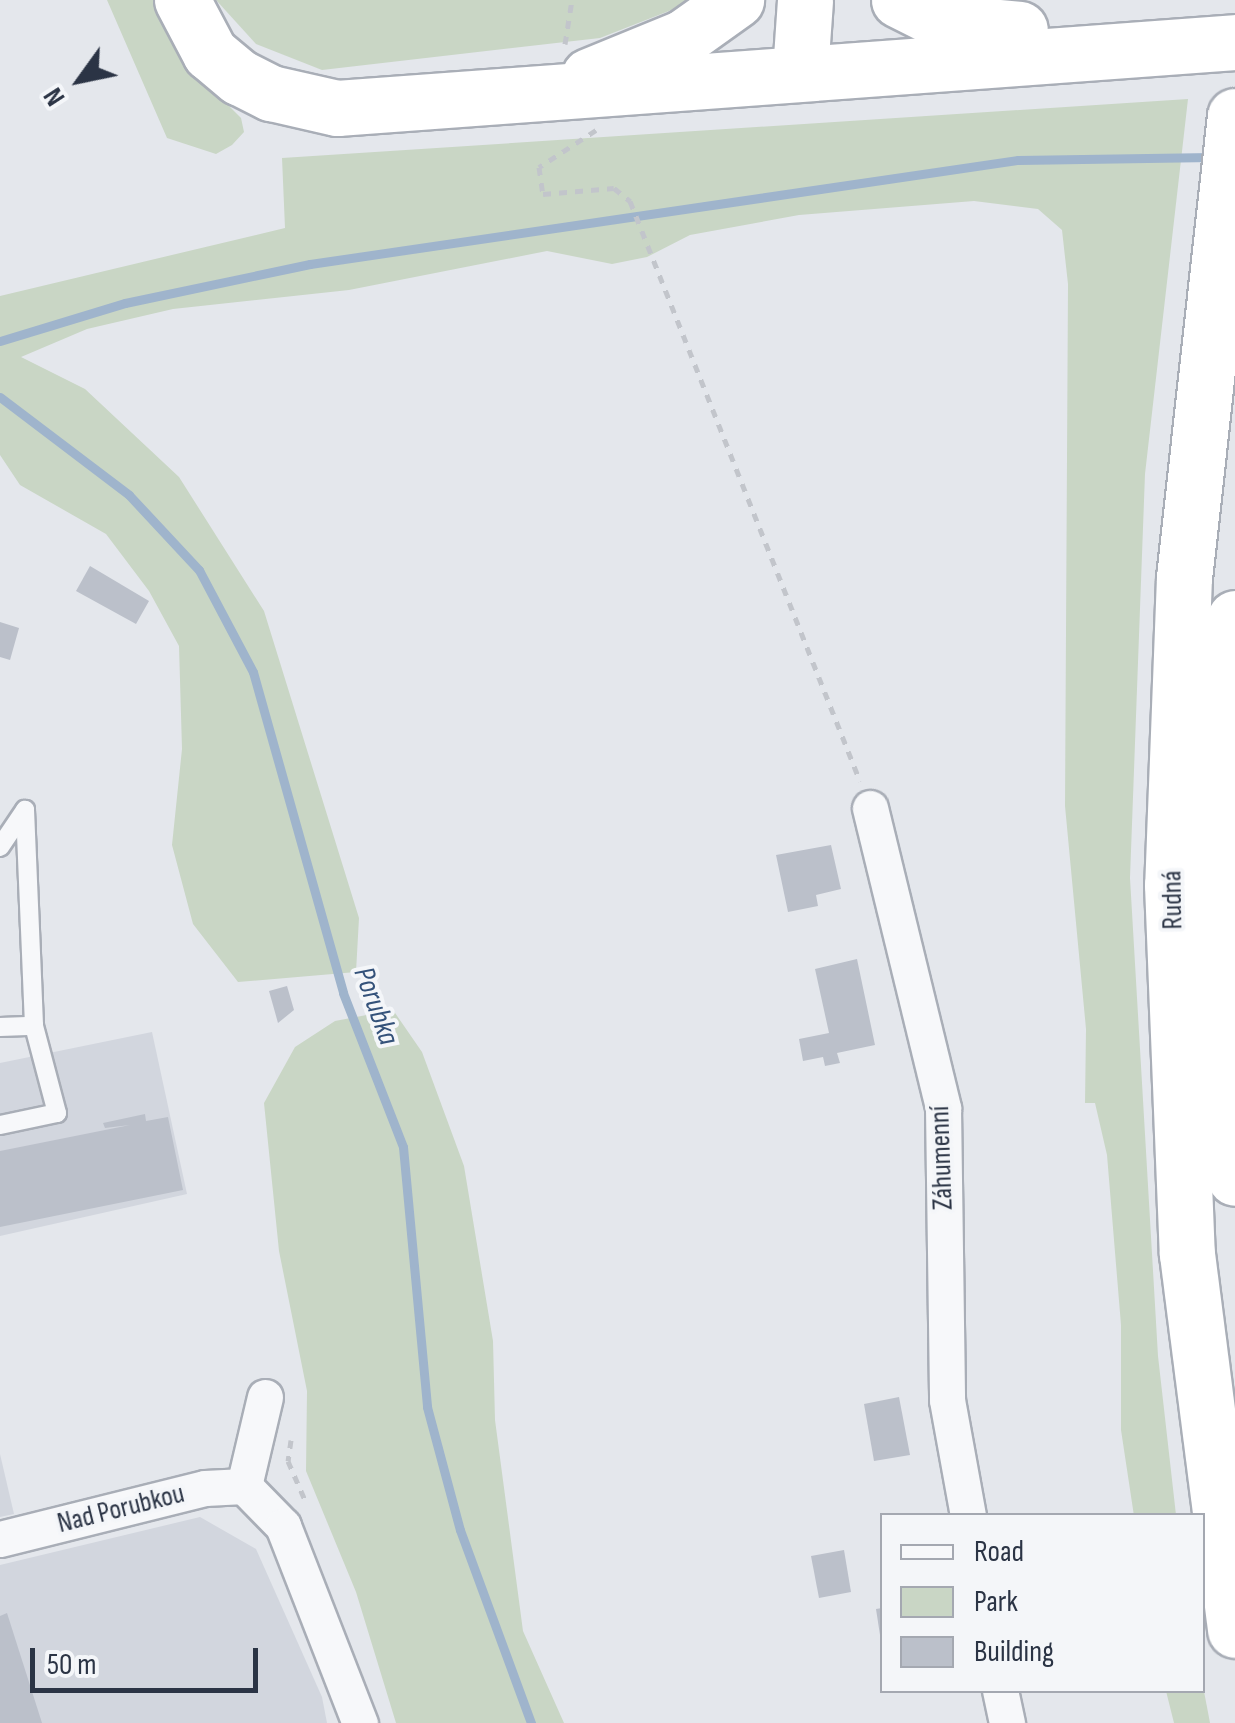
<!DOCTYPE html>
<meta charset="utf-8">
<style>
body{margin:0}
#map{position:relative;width:1235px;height:1723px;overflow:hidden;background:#e4e7ec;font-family:"Sofia Sans Condensed",sans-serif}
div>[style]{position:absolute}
.built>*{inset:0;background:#d2d6de}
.green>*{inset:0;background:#c9d6c5}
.stream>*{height:9px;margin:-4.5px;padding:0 4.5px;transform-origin:4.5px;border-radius:4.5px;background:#9fb4cc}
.building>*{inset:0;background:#bbc0ca}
.path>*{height:5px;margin-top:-2.5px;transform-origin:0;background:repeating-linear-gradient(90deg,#c2c5cb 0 8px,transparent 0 16px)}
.roads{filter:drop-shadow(2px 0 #a9aeb7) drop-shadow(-2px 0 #a9aeb7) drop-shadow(0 2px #a9aeb7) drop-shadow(0 -2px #a9aeb7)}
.lane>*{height:18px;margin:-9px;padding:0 9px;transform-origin:9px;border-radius:9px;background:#f7f8fa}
.street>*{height:35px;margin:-17.5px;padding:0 17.5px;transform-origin:17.5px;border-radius:17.5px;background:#f7f8fa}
.highway>*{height:55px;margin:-27.5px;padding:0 27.5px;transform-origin:27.5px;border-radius:27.5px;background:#fff}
span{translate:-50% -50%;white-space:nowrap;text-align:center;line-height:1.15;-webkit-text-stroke:8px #f4f6f9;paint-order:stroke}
.street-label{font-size:28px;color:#2b3445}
.water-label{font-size:30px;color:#34527a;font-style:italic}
.legend{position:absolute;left:880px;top:1513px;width:325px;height:180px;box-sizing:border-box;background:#f4f6f9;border:2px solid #a4a8b1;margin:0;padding:12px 18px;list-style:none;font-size:30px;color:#2b3445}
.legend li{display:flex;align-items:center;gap:20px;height:50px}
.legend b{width:50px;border:2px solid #a4a8b1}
.north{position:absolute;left:30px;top:30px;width:100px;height:100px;-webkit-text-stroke:8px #f4f6f9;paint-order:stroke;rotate:237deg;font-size:28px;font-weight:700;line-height:40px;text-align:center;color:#2b3445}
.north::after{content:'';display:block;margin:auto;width:35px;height:45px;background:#2b3445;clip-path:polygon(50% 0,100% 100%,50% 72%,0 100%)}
.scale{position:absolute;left:30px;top:1648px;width:228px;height:45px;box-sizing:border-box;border:5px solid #2b3445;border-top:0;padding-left:12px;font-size:30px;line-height:35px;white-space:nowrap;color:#2b3445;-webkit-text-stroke:8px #f4f6f9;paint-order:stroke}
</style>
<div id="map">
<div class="built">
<div style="clip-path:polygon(152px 1032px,187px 1194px,0 1236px,0 1063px)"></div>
<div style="clip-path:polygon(0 1454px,14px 1514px,0 1517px)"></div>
<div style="clip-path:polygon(200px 1517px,256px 1549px,322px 1697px,327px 1723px,0 1723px,0 1565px)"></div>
</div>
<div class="green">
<div style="clip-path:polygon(107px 0,160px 0,210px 87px,241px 118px,244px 132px,232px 145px,216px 154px,167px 138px)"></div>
<div style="clip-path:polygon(216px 0,697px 0,600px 38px,322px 70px,256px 44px)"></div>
<div style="clip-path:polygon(1188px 99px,1145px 474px,1130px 878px,1158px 1356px,1176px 1515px,1134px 1516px,1121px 1430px,1121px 1325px,1107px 1155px,1095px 1103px,1085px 1103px,1086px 1029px,1065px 806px,1068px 284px,1062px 230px,1038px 209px,974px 201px,799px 215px,690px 235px,647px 257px,612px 264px,547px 251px,349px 290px,173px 309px,87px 329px,21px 357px,85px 389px,179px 477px,264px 611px,359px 918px,356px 972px,238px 982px,193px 924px,172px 845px,182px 749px,179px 646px,149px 591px,106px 534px,20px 485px,0 455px,0 296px,285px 228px,282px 158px)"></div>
<div style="clip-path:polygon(393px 1010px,422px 1052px,464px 1166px,493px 1341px,495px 1420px,523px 1631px,564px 1723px,396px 1723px,356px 1592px,306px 1471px,307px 1391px,279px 1251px,264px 1103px,295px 1047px,335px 1021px)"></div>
<div style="clip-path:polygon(1203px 1686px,1210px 1723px,1174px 1723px,1166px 1691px)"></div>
</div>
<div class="stream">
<div style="left:0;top:341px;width:131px;rotate:-16.9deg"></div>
<div style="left:125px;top:303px;width:189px;rotate:-11.9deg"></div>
<div style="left:310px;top:264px;width:716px;rotate:-8.36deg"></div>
<div style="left:1018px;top:160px;width:194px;rotate:-0.9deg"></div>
<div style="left:0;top:397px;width:162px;rotate:37.2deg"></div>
<div style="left:129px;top:495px;width:103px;rotate:47deg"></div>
<div style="left:199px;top:570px;width:115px;rotate:62.1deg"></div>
<div style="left:253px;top:672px;width:333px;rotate:74.3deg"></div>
<div style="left:343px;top:993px;width:165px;rotate:68.7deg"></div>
<div style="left:403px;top:1147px;width:261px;rotate:84.7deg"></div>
<div style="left:427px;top:1407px;width:127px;rotate:75deg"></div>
<div style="left:460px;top:1530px;width:206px;rotate:69.8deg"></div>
</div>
<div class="building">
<div style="clip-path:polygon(90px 566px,149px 601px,136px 624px,76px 591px)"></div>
<div style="clip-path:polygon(0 622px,19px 628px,10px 660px,0 657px)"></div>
<div style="clip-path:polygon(831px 845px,841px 889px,816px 895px,818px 906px,788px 912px,776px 855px)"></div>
<div style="clip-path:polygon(857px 959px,875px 1045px,837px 1053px,840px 1063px,825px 1066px,823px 1057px,803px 1061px,799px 1039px,829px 1033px,815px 969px)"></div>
<div style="clip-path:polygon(287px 986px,294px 1010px,278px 1023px,269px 991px)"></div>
<div style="clip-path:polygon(145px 1114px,146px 1121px,168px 1117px,183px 1190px,0 1227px,0 1151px,130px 1125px,105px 1128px,103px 1123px)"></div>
<div style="clip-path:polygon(899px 1397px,910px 1455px,874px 1461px,864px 1404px)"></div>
<div style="clip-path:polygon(844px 1550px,851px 1592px,819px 1598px,811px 1556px)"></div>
<div style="clip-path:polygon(882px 1608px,882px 1634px,880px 1635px,876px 1609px)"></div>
<div style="clip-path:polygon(7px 1613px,42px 1723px,0 1723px,0 1616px)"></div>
</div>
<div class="path">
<div style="left:565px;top:44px;width:45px;rotate:-81deg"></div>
<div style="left:596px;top:130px;width:68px;rotate:147deg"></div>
<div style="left:539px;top:167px;width:27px;rotate:82deg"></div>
<div style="left:543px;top:194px;width:71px;rotate:-4.8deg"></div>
<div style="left:614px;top:188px;width:21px;rotate:39deg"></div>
<div style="left:630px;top:201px;width:624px;rotate:68.37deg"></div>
<div style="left:291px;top:1440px;width:21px;rotate:98deg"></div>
<div style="left:288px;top:1461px;width:43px;rotate:66.4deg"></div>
</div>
<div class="roads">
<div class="lane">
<div style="left:0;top:847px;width:45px;rotate:-56deg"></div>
<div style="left:25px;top:810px;width:216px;rotate:87.6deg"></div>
<div style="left:34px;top:1026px;width:90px;rotate:75.2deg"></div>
<div style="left:57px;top:1113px;width:58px;rotate:168.1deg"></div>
<div style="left:0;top:1027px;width:34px;rotate:-2deg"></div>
</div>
<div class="street">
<div style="left:870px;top:808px;width:309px;rotate:76.3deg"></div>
<div style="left:943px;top:1108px;width:292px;rotate:89.2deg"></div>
<div style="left:947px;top:1400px;width:118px;rotate:79.7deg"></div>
<div style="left:265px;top:1397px;width:91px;rotate:103.3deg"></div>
<div style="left:244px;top:1486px;width:56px;rotate:45.7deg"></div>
<div style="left:283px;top:1526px;width:212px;rotate:68.7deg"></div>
<div style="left:0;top:1539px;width:211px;rotate:-14deg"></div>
<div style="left:205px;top:1488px;width:39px;rotate:-3deg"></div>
<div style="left:1000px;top:1690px;width:34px;rotate:78deg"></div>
</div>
<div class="highway">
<div style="left:182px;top:0;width:60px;rotate:62.2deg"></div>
<div style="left:210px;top:53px;width:38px;rotate:40deg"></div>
<div style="left:239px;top:77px;width:36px;rotate:27deg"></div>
<div style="left:271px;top:93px;width:68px;rotate:12.8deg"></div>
<div style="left:337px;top:108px;width:900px;rotate:-4.2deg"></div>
<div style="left:899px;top:0;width:49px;rotate:26.6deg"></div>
<div style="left:943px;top:22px;width:77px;rotate:5.2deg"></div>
<div style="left:800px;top:72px;width:72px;rotate:-86deg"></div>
<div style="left:589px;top:76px;width:103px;rotate:-22.3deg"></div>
<div style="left:684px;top:37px;width:64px;rotate:-35.4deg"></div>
<div style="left:1235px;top:116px;width:464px;rotate:96.3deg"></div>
<div style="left:1184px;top:577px;width:308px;rotate:92.2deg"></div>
<div style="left:1172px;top:885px;width:369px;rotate:87.7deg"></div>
<div style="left:1187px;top:1254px;width:379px;rotate:82.7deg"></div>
<div style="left:1235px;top:618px;width:264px;rotate:92.6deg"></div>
<div style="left:1223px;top:882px;width:296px;rotate:87.7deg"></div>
</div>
</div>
<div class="street-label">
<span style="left:1173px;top:900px;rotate:-91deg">Rudná</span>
<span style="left:942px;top:1158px;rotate:-92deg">Záhumenní</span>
<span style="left:121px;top:1509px;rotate:-14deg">Nad Porubkou</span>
</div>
<div class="water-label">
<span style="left:376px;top:1006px;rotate:70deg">Porubka</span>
</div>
<ul class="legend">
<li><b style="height:12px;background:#f7f8fa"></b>Road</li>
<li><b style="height:28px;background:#c9d6c5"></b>Park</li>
<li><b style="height:28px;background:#bbc0ca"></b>Building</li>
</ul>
<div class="north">N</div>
<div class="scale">50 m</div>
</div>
